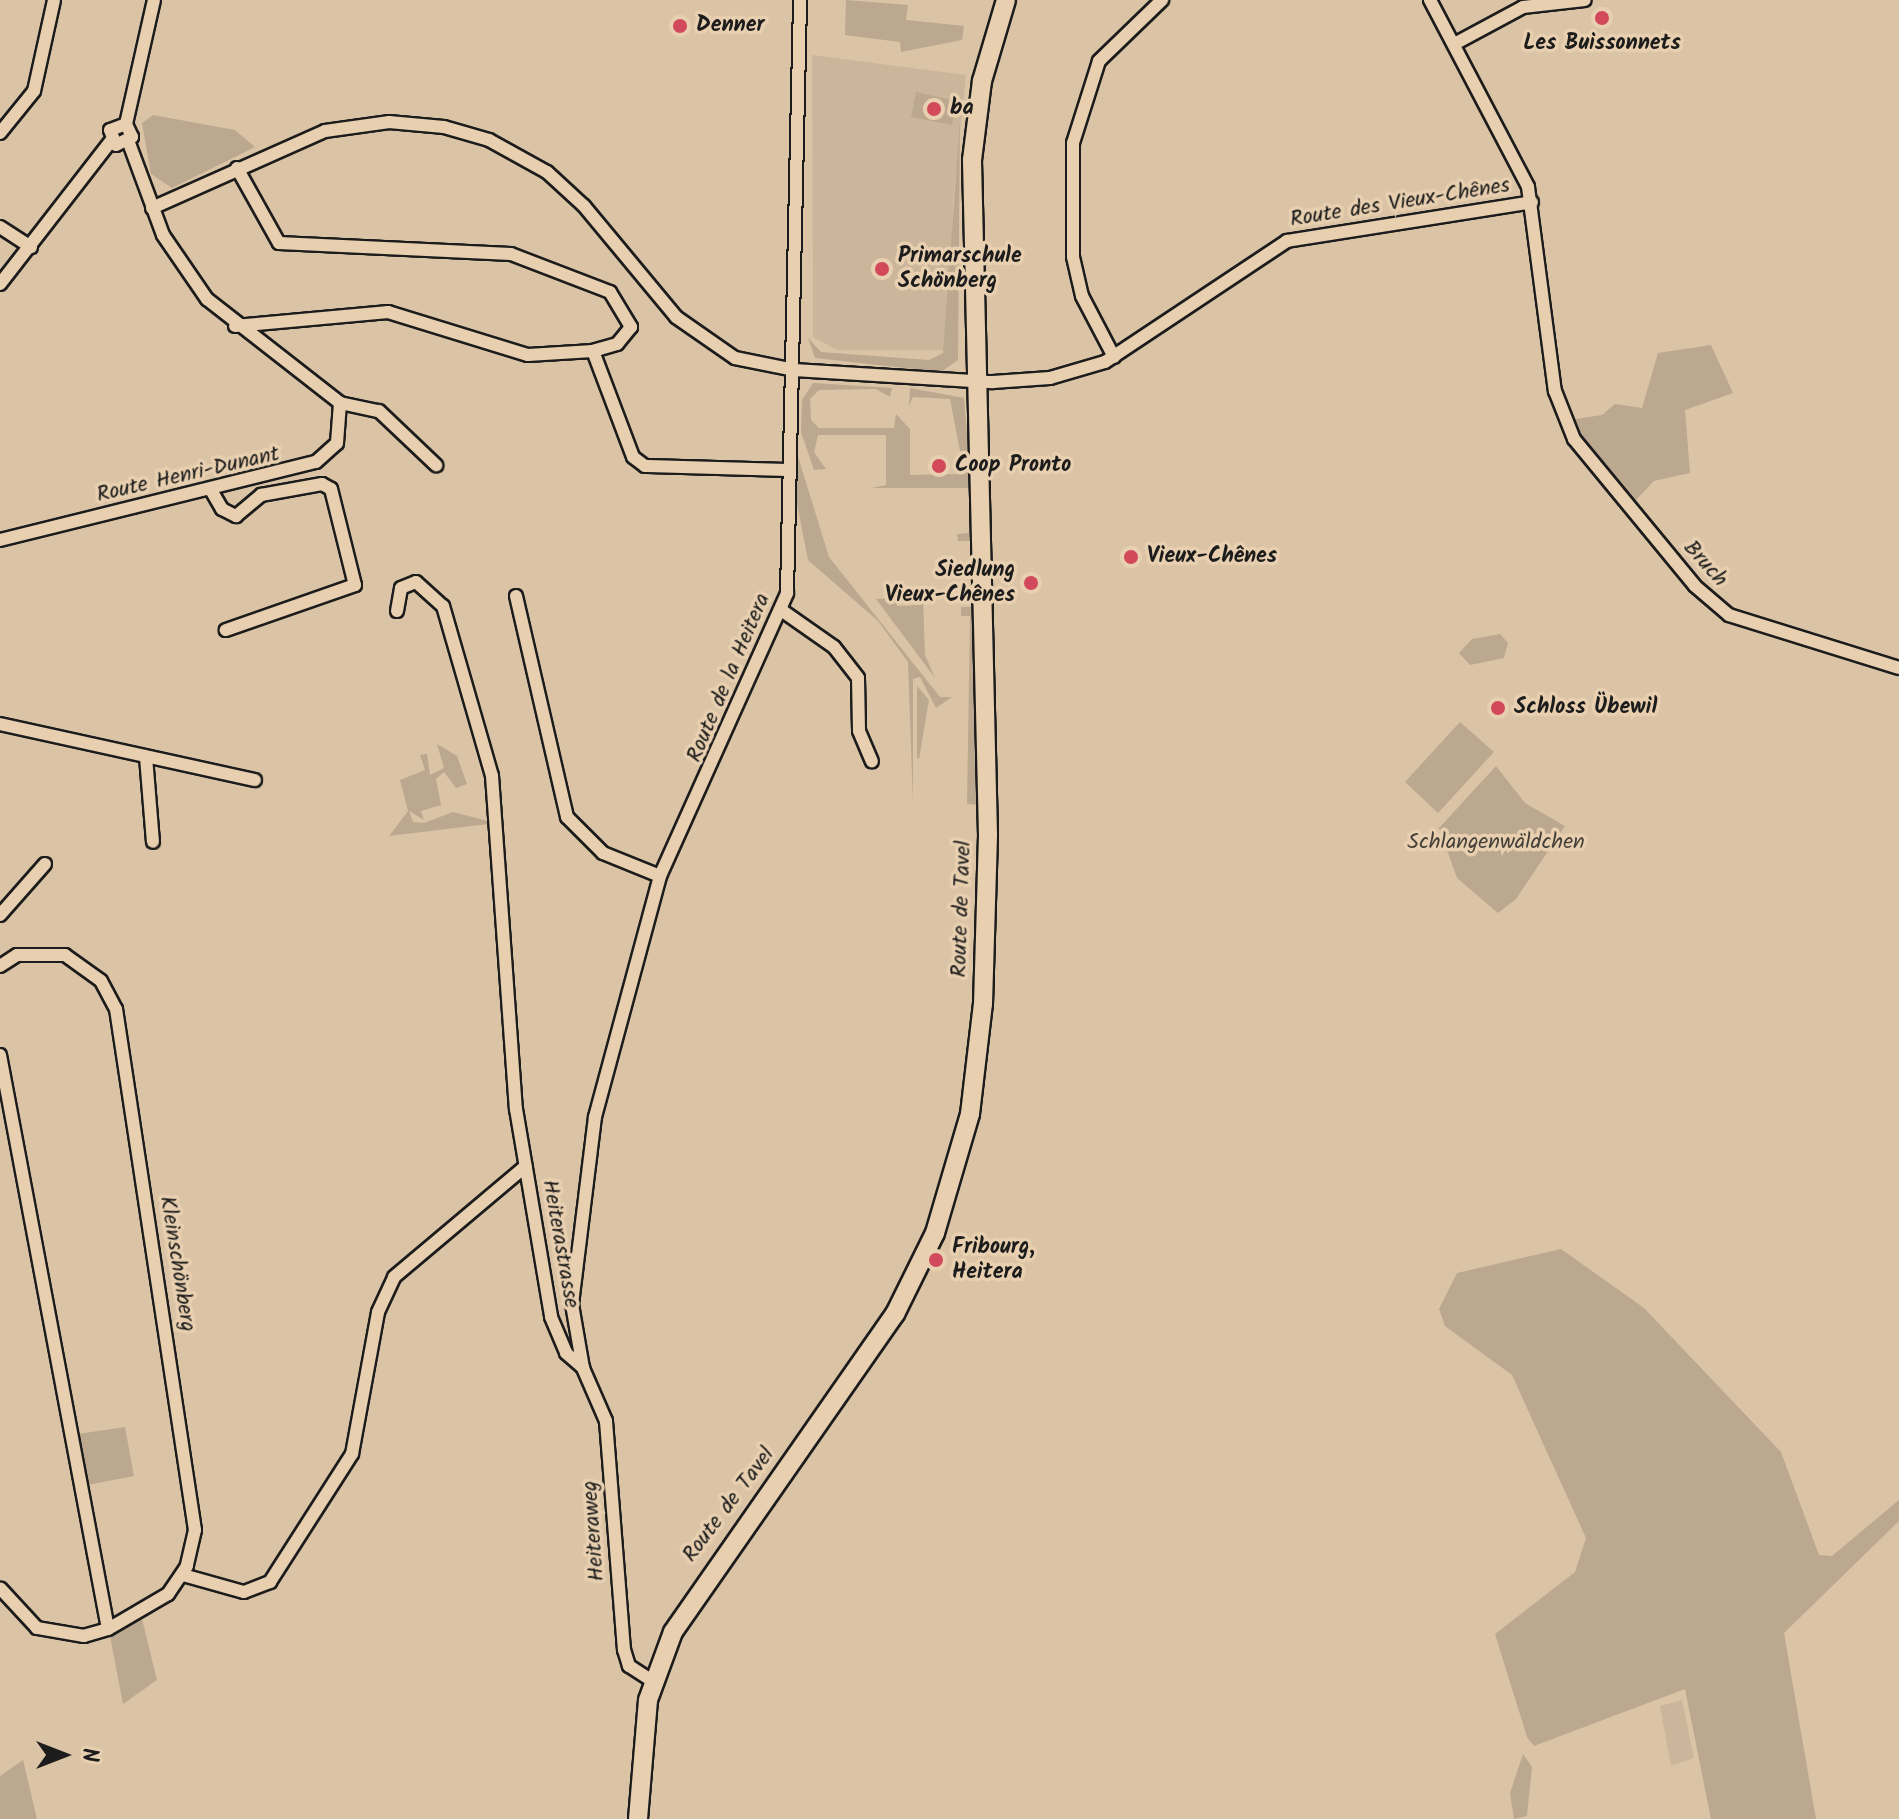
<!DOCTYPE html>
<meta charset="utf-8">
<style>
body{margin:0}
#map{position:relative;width:1899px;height:1819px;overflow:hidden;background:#dbc4a6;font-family:Kalam,sans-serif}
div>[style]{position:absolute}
.built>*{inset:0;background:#cbb69b}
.green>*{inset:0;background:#bba88f}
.roads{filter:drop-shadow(2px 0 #1c1c1c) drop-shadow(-2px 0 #1c1c1c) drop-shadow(0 2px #1c1c1c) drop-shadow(0 -2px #1c1c1c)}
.street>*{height:12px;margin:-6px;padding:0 6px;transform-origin:6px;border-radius:6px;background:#e7cfaf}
.secondary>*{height:18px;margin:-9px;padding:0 9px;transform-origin:9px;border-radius:9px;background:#e7cfaf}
.dots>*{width:22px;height:22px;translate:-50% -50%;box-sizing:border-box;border:4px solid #e7cfaf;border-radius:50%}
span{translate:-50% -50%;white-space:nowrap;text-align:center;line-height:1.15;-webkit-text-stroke:7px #e7cfaf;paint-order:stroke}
.poi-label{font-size:22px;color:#1c1c1c;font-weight:700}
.left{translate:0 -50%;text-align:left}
.right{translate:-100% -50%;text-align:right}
.street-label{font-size:22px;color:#1c1c1c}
.park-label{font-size:22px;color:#443f39}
.north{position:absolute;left:24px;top:1715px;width:80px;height:80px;-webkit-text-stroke:6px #e7cfaf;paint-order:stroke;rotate:90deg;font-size:22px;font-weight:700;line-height:32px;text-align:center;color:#1c1c1c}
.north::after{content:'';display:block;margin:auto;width:28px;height:36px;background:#1c1c1c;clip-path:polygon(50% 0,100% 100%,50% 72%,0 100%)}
</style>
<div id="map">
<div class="built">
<div style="clip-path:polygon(812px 55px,966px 75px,953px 202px,950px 350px,837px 350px,813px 337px)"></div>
<div style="clip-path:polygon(1682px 1700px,1694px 1758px,1671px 1766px,1660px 1706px)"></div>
</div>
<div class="green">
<div style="clip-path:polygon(846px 0,908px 5px,906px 20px,964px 26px,962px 40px,901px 52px,900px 42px,845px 35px)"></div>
<div style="clip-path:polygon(916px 92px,957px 101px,952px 125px,911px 117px)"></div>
<div style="clip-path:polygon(153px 115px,235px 130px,255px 147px,172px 188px,151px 174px,142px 123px)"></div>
<div style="clip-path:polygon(960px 121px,958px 360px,941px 372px,815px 358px,808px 338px,821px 352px,929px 360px,943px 353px)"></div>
<div style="clip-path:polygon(1711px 345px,1733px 393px,1685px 410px,1690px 473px,1654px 481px,1633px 503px,1569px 420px,1602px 415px,1615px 404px,1642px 408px,1658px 353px)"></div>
<div style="clip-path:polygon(813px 383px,892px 388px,890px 397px,876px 389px,819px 390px,810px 399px,811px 420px,819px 428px,894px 428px,896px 414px,910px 429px,910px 475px,959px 474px,963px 463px,969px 468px,970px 541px,958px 541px,957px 534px,969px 533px,969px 488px,872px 488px,886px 485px,886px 435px,818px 435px,814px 452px,826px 469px,814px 470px,801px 432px,802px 400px)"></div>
<div style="clip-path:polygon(910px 388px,964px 398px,969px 459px,960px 451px,950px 399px,913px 397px,909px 406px)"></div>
<div style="clip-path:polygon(797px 453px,829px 557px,940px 697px,952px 697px,936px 708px,920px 677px,913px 679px,913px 804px,908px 662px,878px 621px,808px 560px,796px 499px)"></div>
<div style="clip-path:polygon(961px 564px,973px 565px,980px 805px,967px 804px,970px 616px,961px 616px,961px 607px,971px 607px,971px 578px,961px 578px)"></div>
<div style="clip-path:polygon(896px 598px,897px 606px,921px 605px,923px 599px,925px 655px,935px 678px,876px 599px)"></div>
<div style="clip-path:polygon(1500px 634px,1508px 643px,1504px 658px,1470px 665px,1459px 653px,1472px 639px)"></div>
<div style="clip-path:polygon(917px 686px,929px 700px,919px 759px,917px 758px)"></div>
<div style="clip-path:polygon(1460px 722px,1494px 752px,1438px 813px,1405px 782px)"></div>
<div style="clip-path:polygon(437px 744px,457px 756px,467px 784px,456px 788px,444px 772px,436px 779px,441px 805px,421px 811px,424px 820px,409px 811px,413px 822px,424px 823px,453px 812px,496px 823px,389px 836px,408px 811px,400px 780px,425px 770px,420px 755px,427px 754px,430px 775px,444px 768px)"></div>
<div style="clip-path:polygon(1496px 766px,1525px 803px,1565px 826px,1516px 899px,1498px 913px,1457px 878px,1439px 828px)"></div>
<div style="clip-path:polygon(1561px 1249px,1644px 1308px,1781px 1452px,1819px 1555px,1832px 1556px,1899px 1500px,1899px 1521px,1784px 1633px,1816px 1819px,1711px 1819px,1685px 1689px,1534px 1746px,1527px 1737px,1495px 1634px,1575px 1572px,1586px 1538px,1512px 1375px,1445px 1326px,1439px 1309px,1457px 1273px)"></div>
<div style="clip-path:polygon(125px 1427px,134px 1476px,87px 1485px,78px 1434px)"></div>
<div style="clip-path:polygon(142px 1619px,157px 1680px,123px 1704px,110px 1636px)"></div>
<div style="clip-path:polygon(1523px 1754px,1532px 1767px,1527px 1816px,1514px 1819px,1510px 1793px)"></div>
<div style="clip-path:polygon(23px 1760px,37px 1819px,0 1819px,0 1776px)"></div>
</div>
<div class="roads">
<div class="street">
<div style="left:1430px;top:0;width:211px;rotate:62.3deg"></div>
<div style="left:1528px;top:187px;width:206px;rotate:82.5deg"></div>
<div style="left:1555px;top:391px;width:52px;rotate:68.4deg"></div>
<div style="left:1574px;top:439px;width:190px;rotate:50.5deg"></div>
<div style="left:1695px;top:586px;width:45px;rotate:40.5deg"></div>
<div style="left:1729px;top:615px;width:178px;rotate:17.3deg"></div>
<div style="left:1458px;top:42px;width:74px;rotate:-28.3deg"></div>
<div style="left:1523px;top:7px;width:62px;rotate:-6.4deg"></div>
<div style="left:126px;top:124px;width:17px;rotate:159deg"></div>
<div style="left:110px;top:130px;width:16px;rotate:68deg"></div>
<div style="left:116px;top:145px;width:18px;rotate:-27deg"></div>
<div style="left:132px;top:137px;width:14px;rotate:-115deg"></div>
<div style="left:126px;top:124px;width:127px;rotate:-77.3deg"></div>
<div style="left:0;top:133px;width:54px;rotate:-51deg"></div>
<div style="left:34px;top:91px;width:93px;rotate:-77.6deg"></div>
<div style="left:129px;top:143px;width:98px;rotate:69.7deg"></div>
<div style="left:163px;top:235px;width:78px;rotate:55.5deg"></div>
<div style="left:207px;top:299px;width:169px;rotate:38deg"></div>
<div style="left:340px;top:403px;width:40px;rotate:12deg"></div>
<div style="left:379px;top:411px;width:79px;rotate:43.5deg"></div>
<div style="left:237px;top:168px;width:86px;rotate:60.8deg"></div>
<div style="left:279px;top:243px;width:232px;rotate:2.7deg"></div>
<div style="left:511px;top:254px;width:106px;rotate:21deg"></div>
<div style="left:610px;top:292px;width:41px;rotate:59deg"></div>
<div style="left:631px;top:327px;width:22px;rotate:129deg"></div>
<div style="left:617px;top:344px;width:25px;rotate:164deg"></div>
<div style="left:152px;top:208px;width:189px;rotate:-24deg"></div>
<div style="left:325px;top:131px;width:65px;rotate:-8deg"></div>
<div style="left:389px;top:122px;width:55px;rotate:5.2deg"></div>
<div style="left:444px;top:127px;width:47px;rotate:16.1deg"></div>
<div style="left:489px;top:140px;width:66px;rotate:28.9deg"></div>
<div style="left:547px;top:172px;width:50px;rotate:42.6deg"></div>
<div style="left:584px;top:206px;width:144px;rotate:50.3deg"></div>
<div style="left:676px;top:317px;width:72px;rotate:34.8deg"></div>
<div style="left:735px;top:358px;width:60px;rotate:11.5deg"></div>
<div style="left:794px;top:370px;width:199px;rotate:3.5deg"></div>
<div style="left:993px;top:382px;width:57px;rotate:-4deg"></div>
<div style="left:1050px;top:378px;width:57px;rotate:-16.2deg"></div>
<div style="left:1105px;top:362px;width:219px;rotate:-33.6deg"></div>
<div style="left:1287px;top:241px;width:248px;rotate:-9deg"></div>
<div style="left:0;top:227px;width:37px;rotate:33deg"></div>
<div style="left:0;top:284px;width:181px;rotate:-52.2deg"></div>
<div style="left:235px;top:326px;width:154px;rotate:-5.2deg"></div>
<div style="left:388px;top:312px;width:146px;rotate:17.1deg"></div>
<div style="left:528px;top:355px;width:65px;rotate:-3.5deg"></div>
<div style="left:593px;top:351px;width:113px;rotate:69.3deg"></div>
<div style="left:633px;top:457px;width:15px;rotate:37deg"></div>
<div style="left:645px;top:466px;width:145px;rotate:1.6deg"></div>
<div style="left:1114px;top:357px;width:69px;rotate:-117.7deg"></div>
<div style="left:1082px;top:296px;width:40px;rotate:-103deg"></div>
<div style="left:1073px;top:257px;width:114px;rotate:-90deg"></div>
<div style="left:1073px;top:143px;width:86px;rotate:-72.4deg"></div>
<div style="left:1099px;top:61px;width:88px;rotate:-44.1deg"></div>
<div style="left:211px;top:490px;width:22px;rotate:60deg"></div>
<div style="left:222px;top:509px;width:16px;rotate:27deg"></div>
<div style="left:236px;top:516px;width:33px;rotate:-40deg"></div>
<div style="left:261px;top:495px;width:62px;rotate:-10.2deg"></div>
<div style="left:322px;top:484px;width:10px;rotate:29deg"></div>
<div style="left:331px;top:489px;width:99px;rotate:76deg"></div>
<div style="left:355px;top:585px;width:137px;rotate:160.8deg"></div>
<div style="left:0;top:540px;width:325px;rotate:-13.9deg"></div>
<div style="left:316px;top:462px;width:28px;rotate:-42deg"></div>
<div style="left:337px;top:443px;width:40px;rotate:-85.7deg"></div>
<div style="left:516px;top:596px;width:227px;rotate:77deg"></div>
<div style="left:567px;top:817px;width:51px;rotate:45deg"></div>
<div style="left:603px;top:853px;width:61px;rotate:22deg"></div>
<div style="left:660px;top:876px;width:310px;rotate:-65.8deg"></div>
<div style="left:787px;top:593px;width:593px;rotate:-88.74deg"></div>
<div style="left:397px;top:611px;width:23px;rotate:-80deg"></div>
<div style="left:401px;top:588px;width:16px;rotate:-22deg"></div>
<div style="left:416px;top:582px;width:36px;rotate:42deg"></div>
<div style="left:443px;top:606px;width:177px;rotate:73.9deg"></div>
<div style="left:492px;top:776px;width:334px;rotate:85.9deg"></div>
<div style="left:516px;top:1109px;width:211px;rotate:80.4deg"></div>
<div style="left:551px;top:1317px;width:39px;rotate:67deg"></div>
<div style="left:566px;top:1353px;width:23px;rotate:41deg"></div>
<div style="left:784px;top:612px;width:61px;rotate:35deg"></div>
<div style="left:834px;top:647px;width:39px;rotate:52deg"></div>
<div style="left:858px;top:678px;width:53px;rotate:88.9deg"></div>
<div style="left:859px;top:731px;width:33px;rotate:67deg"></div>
<div style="left:0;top:724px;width:261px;rotate:12.4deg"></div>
<div style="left:146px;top:757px;width:85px;rotate:85.3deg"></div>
<div style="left:0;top:915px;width:68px;rotate:-48.6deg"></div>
<div style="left:0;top:966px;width:20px;rotate:-33deg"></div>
<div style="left:17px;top:955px;width:48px"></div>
<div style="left:65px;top:955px;width:44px;rotate:35.8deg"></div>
<div style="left:101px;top:981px;width:32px;rotate:62deg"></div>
<div style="left:116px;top:1009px;width:527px;rotate:81.38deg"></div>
<div style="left:195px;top:1530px;width:37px;rotate:103deg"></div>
<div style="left:187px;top:1566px;width:34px;rotate:124deg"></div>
<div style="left:168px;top:1594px;width:69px;rotate:149.7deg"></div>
<div style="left:108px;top:1629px;width:25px;rotate:164deg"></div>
<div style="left:84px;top:1636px;width:48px;rotate:-170.3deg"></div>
<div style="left:37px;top:1628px;width:54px;rotate:-132.8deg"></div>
<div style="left:0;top:1055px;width:584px;rotate:79.34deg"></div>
<div style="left:183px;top:1575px;width:63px;rotate:15.6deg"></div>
<div style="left:244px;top:1592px;width:28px;rotate:-21deg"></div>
<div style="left:270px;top:1582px;width:152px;rotate:-57.4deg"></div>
<div style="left:352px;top:1454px;width:144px;rotate:-79.6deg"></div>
<div style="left:378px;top:1312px;width:38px;rotate:-65deg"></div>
<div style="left:394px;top:1277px;width:172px;rotate:-40.1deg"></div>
<div style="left:654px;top:1682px;width:30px;rotate:-147deg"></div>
<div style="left:629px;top:1666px;width:17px;rotate:-107deg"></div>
<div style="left:624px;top:1650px;width:230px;rotate:-94.5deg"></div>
<div style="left:606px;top:1421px;width:58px;rotate:-113.5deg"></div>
<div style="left:583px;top:1368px;width:65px;rotate:-99.8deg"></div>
<div style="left:572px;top:1304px;width:188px;rotate:-83deg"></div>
<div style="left:595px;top:1117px;width:250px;rotate:-74.9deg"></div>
</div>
<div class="secondary">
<div style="left:638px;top:1819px;width:119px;rotate:-85.2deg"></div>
<div style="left:648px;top:1700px;width:72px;rotate:-69.8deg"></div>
<div style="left:673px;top:1632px;width:388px;rotate:-55.1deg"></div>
<div style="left:895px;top:1314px;width:90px;rotate:-63.7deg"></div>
<div style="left:935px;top:1233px;width:124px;rotate:-73.6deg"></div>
<div style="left:970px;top:1114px;width:111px;rotate:-83.3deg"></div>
<div style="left:983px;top:1004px;width:169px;rotate:-88.3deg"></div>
<div style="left:988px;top:835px;width:675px;rotate:-91.36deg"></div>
<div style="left:972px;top:160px;width:80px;rotate:-82.8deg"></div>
<div style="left:982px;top:81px;width:84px;rotate:-73.5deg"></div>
</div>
</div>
<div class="dots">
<div style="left:1602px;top:18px;background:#d1495b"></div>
<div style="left:680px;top:26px;background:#d1495b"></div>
<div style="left:934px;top:109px;background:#d1495b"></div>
<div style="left:882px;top:269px;background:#d1495b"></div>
<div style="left:939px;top:466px;background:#d1495b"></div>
<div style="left:1131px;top:557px;background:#d1495b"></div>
<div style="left:1031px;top:583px;background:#d1495b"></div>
<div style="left:1498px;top:708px;background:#d1495b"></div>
<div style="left:936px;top:1260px;background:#d1495b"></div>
</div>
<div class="poi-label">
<span class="left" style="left:696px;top:26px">Denner</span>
<span style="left:1602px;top:44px">Les Buissonnets</span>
<span class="left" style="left:950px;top:109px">ba</span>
<span class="left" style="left:898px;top:269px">Primarschule<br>Schönberg</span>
<span class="left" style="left:955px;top:466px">Coop Pronto</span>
<span class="left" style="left:1147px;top:557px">Vieux-Chênes</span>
<span class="right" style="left:1015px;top:583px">Siedlung<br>Vieux-Chênes</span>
<span class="left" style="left:1514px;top:708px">Schloss Übewil</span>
<span class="left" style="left:952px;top:1260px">Fribourg,<br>Heitera</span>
</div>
<div class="street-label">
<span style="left:1400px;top:203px;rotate:-9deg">Route des Vieux-Chênes</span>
<span style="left:188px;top:475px;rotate:-13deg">Route Henri-Dunant</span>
<span style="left:1705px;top:564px;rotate:48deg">Bruch</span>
<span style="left:729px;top:678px;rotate:-67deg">Route de la Heitera</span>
<span style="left:962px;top:909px;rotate:-88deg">Route de Tavel</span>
<span style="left:560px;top:1244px;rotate:80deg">Heiterastrasse</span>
<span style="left:177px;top:1264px;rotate:81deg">Kleinschönberg</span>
<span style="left:729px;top:1505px;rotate:-53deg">Route de Tavel</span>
<span style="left:594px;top:1531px;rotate:-94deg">Heiteraweg</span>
</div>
<div class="park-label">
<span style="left:1496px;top:843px">Schlangenwäldchen</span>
</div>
<div class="north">N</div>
</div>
